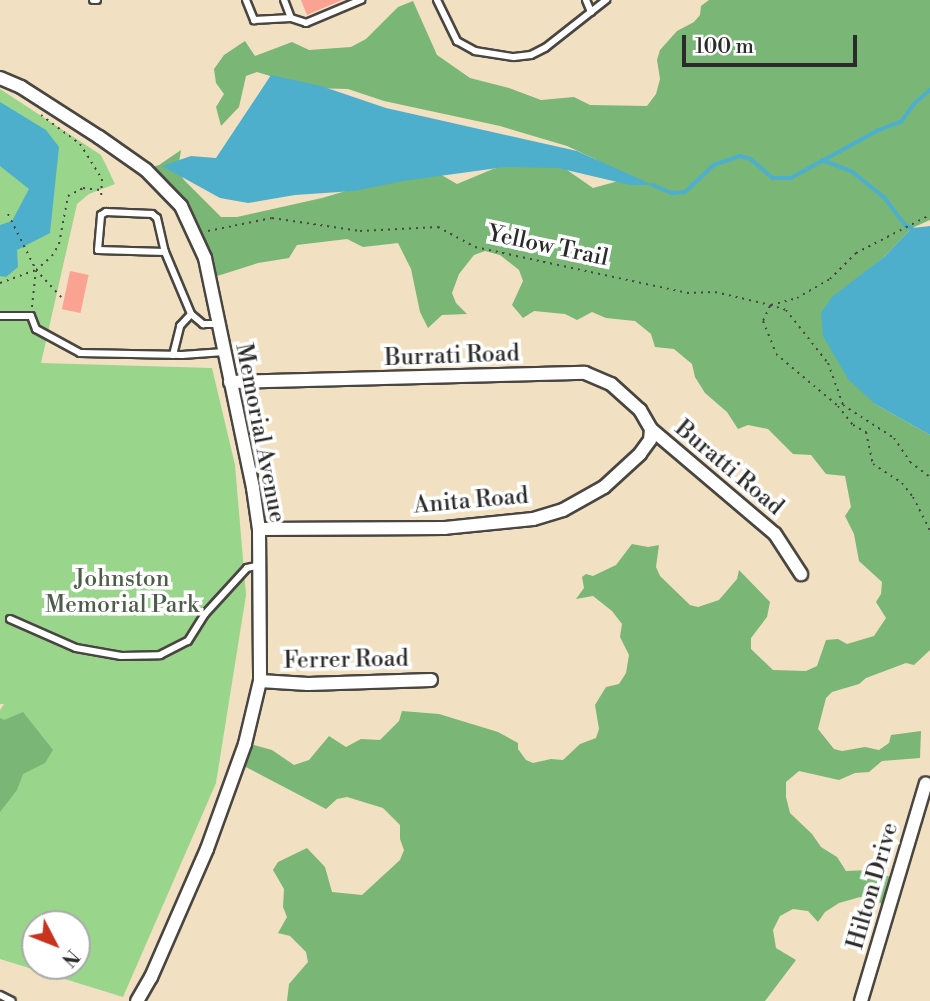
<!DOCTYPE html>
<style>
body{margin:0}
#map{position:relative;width:930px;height:1001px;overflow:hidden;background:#f1e0c1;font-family:"Libre Bodoni",serif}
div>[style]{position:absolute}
.green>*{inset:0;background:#99d58a}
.forest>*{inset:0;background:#7ab676}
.water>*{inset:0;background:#4dafcc}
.stream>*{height:3.5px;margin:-1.75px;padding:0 1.75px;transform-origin:1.75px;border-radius:1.75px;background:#4dafcc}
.building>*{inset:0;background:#fba393;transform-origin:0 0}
.path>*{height:2px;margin-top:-1px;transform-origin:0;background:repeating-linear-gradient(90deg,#494642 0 2px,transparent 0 7px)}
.roads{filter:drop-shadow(2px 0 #494642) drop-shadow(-2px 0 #494642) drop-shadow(0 2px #494642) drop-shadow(0 -2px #494642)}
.lane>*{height:6px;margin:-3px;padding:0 3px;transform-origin:3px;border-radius:3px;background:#fff}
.street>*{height:12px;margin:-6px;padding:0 6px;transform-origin:6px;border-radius:6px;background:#fff}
span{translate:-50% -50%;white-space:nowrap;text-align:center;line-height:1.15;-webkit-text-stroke:7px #fff;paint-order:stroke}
.street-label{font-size:23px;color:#2b2b2b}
.park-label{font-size:23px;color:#4c5e48}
.north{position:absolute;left:21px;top:910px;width:70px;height:70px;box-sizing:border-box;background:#fff;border:2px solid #aaa;border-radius:50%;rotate:132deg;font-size:19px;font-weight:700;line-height:28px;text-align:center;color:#2b2b2b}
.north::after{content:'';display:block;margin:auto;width:24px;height:32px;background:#c8321e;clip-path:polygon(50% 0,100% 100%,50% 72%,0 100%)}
.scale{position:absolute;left:682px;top:35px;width:175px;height:32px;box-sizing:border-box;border:4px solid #2b2b2b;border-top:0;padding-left:9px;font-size:21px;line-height:24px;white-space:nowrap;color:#2b2b2b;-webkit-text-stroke:5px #fff;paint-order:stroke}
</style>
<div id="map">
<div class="green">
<div style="clip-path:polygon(evenodd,0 89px,101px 155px,115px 184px,89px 194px,77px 204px,41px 363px,212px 368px,235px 465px,246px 595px,216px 783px,123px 997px,0 959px,0 710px,4px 704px,0 704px,0 89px,35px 924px,77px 924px,77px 966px,35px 966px,35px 924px)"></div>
</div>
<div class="forest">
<div style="clip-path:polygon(709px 0,930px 0,930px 220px,912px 228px,884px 257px,828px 303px,875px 404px,930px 435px,930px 650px,914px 665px,906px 663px,866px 678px,859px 684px,832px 692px,826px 698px,818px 729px,834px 749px,842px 751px,865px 747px,879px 750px,889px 743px,891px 735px,921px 731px,920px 758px,882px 761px,869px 772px,855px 773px,839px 780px,799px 771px,786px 782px,786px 797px,790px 813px,812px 834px,821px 847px,837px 857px,846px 871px,870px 870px,896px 879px,890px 906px,860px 897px,839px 903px,825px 912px,818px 922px,808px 911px,793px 909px,780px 916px,773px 930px,776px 948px,796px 960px,765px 1001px,287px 1001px,289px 984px,308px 962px,306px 952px,290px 936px,278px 933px,287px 917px,283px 907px,284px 889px,273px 870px,278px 862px,307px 848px,325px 867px,332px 892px,362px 895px,400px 860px,404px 850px,400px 839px,400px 825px,383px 808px,347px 797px,337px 799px,326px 809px,240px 764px,247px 743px,272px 750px,294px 765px,309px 760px,329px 736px,346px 747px,361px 739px,380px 740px,399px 721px,402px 711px,439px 714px,498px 732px,518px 743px,518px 749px,526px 760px,533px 763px,551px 759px,563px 760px,580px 744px,596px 738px,599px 729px,595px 705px,606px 687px,619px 684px,626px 673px,629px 655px,620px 637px,622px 624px,612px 611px,593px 596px,576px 599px,584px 588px,582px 577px,586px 574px,593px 576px,616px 565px,632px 544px,648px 547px,659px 545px,656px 567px,660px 576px,690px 605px,698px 607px,719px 600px,737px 579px,739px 570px,770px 602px,767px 617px,751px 638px,751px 649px,773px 670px,806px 671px,817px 666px,826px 640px,838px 639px,847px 644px,874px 636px,886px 618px,876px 602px,881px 594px,882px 582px,859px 561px,854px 534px,845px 516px,851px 507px,845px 476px,826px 474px,811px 455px,793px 454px,768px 429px,748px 425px,738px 429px,727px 412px,705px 393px,695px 377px,692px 364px,674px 349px,655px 347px,651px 334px,635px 321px,606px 318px,592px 312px,577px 320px,565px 314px,534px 311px,523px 318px,512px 305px,523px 281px,519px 270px,500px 255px,485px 251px,474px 255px,459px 274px,452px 293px,456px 303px,467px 314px,442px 315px,428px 328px,420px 312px,411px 269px,398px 243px,363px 247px,347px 239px,297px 245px,289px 258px,258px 263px,211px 278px,183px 211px,144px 170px,159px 165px,181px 150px,178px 170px,184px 180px,221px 217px,237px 217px,322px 198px,407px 173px,438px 173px,457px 184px,493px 169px,529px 160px,557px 163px,593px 188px,622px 180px,595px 159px,567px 146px,500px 126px,384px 101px,348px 89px,310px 88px,257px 72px,246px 76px,239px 107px,221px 126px,216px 107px,224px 94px,216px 83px,214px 69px,224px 55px,245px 41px,255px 56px,292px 42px,309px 50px,351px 47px,366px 39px,398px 7px,413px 1px,437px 55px,470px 78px,509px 88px,541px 100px,574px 97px,590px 105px,647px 106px,656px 94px,660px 79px,657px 60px,660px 50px,677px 31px,694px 22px,700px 15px,701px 6px)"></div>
<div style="clip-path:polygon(23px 712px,53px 750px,45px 763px,23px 774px,17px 790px,0 812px,0 718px,4px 720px)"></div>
</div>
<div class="water">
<div style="clip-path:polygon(271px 75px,321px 86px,386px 108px,577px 151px,653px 185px,630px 185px,558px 168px,505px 167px,403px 181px,354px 191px,295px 195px,248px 203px,220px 198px,162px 166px,191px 156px,216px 158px)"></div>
<div style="clip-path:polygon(0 102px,46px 130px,59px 147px,50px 233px,17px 250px,18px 267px,6px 277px,0 276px,0 225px,12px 221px,29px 189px,0 166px)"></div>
<div style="clip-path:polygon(930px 226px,930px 435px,875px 404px,848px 379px,823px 336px,821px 313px,832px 297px,884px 257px,912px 228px)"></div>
</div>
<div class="stream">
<div style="left:822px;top:160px;width:33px;rotate:21deg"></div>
<div style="left:853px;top:172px;width:41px;rotate:39.1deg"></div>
<div style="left:885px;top:198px;width:35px;rotate:53deg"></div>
<div style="left:906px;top:226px;width:6px;rotate:18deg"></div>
<div style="left:653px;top:185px;width:21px;rotate:23deg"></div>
<div style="left:672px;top:193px;width:13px;rotate:-4deg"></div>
<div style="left:685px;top:192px;width:40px;rotate:-43deg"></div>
<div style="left:714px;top:165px;width:28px;rotate:-19deg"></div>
<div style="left:740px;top:156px;width:11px;rotate:15deg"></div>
<div style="left:751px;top:159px;width:29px;rotate:41deg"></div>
<div style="left:773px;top:178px;width:18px"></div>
<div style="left:791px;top:178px;width:98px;rotate:-28.7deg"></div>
<div style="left:877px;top:131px;width:26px;rotate:-21deg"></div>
<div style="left:901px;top:122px;width:24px;rotate:-54deg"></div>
<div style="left:915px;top:103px;width:20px;rotate:-41deg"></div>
</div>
<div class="building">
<div style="clip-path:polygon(301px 0,342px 0,307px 15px)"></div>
<div style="left:70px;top:271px;width:19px;height:39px;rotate:12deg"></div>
</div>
<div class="path">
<div style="left:41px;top:115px;width:49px;rotate:36.6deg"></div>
<div style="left:80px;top:144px;width:41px;rotate:57.8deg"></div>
<div style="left:102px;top:179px;width:21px;rotate:93deg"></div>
<div style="left:8px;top:214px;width:63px;rotate:63.4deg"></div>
<div style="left:36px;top:270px;width:37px;rotate:47deg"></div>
<div style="left:208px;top:231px;width:65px;rotate:-11.5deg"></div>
<div style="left:272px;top:218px;width:89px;rotate:8.4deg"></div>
<div style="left:360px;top:231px;width:78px;rotate:-2.9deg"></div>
<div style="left:438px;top:227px;width:42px;rotate:28.4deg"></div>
<div style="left:475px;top:247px;width:217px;rotate:12.2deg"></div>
<div style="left:687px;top:293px;width:28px;rotate:-2deg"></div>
<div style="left:715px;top:292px;width:57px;rotate:13.3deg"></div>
<div style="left:770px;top:305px;width:17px;rotate:17deg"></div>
<div style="left:786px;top:310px;width:68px;rotate:51.6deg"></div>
<div style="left:828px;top:363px;width:45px;rotate:70.3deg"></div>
<div style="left:843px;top:405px;width:61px;rotate:32.9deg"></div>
<div style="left:894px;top:438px;width:29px;rotate:56deg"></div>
<div style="left:910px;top:462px;width:25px;rotate:37deg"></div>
<div style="left:0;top:283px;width:38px;rotate:-20deg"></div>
<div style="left:36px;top:270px;width:21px;rotate:-41deg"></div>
<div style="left:52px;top:256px;width:14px;rotate:-60deg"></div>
<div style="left:59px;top:244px;width:49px;rotate:-79.4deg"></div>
<div style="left:68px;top:196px;width:17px;rotate:-28deg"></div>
<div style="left:83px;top:188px;width:17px;rotate:7deg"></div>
<div style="left:771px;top:305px;width:27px;rotate:-15deg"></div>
<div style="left:797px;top:298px;width:38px;rotate:-30deg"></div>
<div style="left:830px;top:279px;width:37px;rotate:-45deg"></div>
<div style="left:856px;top:253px;width:83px;rotate:-27.2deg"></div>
<div style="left:770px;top:306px;width:17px;rotate:115deg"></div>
<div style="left:763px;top:321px;width:35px;rotate:68deg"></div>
<div style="left:776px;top:354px;width:81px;rotate:40deg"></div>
<div style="left:838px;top:406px;width:24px;rotate:52deg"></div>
<div style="left:853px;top:425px;width:15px;rotate:28deg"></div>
<div style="left:866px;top:432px;width:33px;rotate:78deg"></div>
<div style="left:873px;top:464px;width:35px;rotate:33deg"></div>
<div style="left:902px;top:483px;width:18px;rotate:52deg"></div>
<div style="left:913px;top:497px;width:38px;rotate:63deg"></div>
<div style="left:32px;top:307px;width:36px;rotate:-84deg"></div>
</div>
<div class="roads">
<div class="lane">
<div style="left:93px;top:0;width:4px"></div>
<div style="left:246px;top:0;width:22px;rotate:68deg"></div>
<div style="left:254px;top:20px;width:37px;rotate:-3deg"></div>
<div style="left:291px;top:18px;width:19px;rotate:-111deg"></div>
<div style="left:437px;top:0;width:46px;rotate:64deg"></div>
<div style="left:457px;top:41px;width:21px;rotate:29deg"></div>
<div style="left:475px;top:51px;width:39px;rotate:9deg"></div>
<div style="left:514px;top:57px;width:17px;rotate:-7deg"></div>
<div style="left:531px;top:55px;width:16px;rotate:-27deg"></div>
<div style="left:545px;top:48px;width:78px;rotate:-38.2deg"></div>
<div style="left:586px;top:0;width:13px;rotate:67deg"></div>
<div style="left:291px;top:18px;width:16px;rotate:18deg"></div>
<div style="left:306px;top:23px;width:60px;rotate:-22.7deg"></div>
<div style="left:165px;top:252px;width:67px;rotate:-178.3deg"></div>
<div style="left:98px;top:250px;width:35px;rotate:-85deg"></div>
<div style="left:101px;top:215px;width:6px;rotate:-31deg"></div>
<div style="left:106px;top:212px;width:46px;rotate:2.5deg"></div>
<div style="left:152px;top:214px;width:6px;rotate:39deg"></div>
<div style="left:157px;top:218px;width:35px;rotate:77deg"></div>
<div style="left:165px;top:252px;width:67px;rotate:67.2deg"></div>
<div style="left:191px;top:314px;width:16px;rotate:40deg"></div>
<div style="left:203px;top:324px;width:15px"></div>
<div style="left:0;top:316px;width:31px"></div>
<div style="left:31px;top:316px;width:14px;rotate:69deg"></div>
<div style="left:36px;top:329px;width:50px;rotate:28.6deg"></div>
<div style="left:80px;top:353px;width:102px;rotate:1.1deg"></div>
<div style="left:182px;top:355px;width:42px;rotate:-4.1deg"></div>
<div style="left:173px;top:355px;width:30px;rotate:-76deg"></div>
<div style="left:180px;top:326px;width:16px;rotate:-47deg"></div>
<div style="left:10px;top:619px;width:72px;rotate:23.7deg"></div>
<div style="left:76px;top:648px;width:46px;rotate:10.1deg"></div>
<div style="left:121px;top:656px;width:39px;rotate:-1deg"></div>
<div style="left:160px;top:655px;width:31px;rotate:-27deg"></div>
<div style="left:188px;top:641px;width:32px;rotate:-58deg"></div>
<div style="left:205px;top:614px;width:62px;rotate:-47.6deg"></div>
<div style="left:247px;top:568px;width:13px;rotate:-13deg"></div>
<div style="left:0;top:995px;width:13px;rotate:27deg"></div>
</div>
<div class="street">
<div style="left:0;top:78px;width:23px;rotate:23deg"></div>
<div style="left:21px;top:87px;width:93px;rotate:32.7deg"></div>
<div style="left:99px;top:137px;width:57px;rotate:35.1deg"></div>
<div style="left:146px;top:170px;width:50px;rotate:45.8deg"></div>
<div style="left:181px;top:206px;width:57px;rotate:65.2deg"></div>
<div style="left:205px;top:258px;width:235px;rotate:78.2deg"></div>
<div style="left:253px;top:488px;width:41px;rotate:81.7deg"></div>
<div style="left:259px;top:529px;width:152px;rotate:89.6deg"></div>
<div style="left:260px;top:681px;width:65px;rotate:103.4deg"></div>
<div style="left:245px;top:744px;width:112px;rotate:109.9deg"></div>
<div style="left:207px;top:849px;width:140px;rotate:113.6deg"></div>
<div style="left:151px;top:977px;width:28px;rotate:120deg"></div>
<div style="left:230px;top:382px;width:355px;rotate:-1.5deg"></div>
<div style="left:585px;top:373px;width:28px;rotate:23deg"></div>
<div style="left:611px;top:384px;width:39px;rotate:42deg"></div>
<div style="left:640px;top:410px;width:22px;rotate:60deg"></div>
<div style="left:651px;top:429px;width:11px;rotate:95deg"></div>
<div style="left:650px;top:440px;width:17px;rotate:126deg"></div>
<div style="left:640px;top:454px;width:49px;rotate:137.5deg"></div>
<div style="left:604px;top:487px;width:47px;rotate:150.7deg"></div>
<div style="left:563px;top:510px;width:31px;rotate:163deg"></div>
<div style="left:533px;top:519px;width:88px;rotate:174.2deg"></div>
<div style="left:445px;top:528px;width:186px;rotate:179.7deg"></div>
<div style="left:651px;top:429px;width:162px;rotate:40.3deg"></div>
<div style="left:775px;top:534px;width:48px;rotate:57deg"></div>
<div style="left:260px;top:681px;width:48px;rotate:3.6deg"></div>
<div style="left:308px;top:684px;width:123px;rotate:-1.9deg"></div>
<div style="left:861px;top:1001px;width:227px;rotate:-73.4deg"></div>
</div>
</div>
<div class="street-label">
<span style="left:548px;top:246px;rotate:12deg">Yellow Trail</span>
<span style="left:452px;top:356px;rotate:-2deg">Burrati Road</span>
<span style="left:260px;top:433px;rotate:79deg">Memorial Avenue</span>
<span style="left:729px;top:468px;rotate:40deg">Buratti Road</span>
<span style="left:471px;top:501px;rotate:-5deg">Anita Road</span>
<span style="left:346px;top:660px;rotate:-1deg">Ferrer Road</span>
<span style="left:873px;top:886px;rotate:-74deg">Hilton Drive</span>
</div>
<div class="park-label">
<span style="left:122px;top:592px">Johnston<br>Memorial Park</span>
</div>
<div class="north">N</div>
<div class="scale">100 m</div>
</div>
